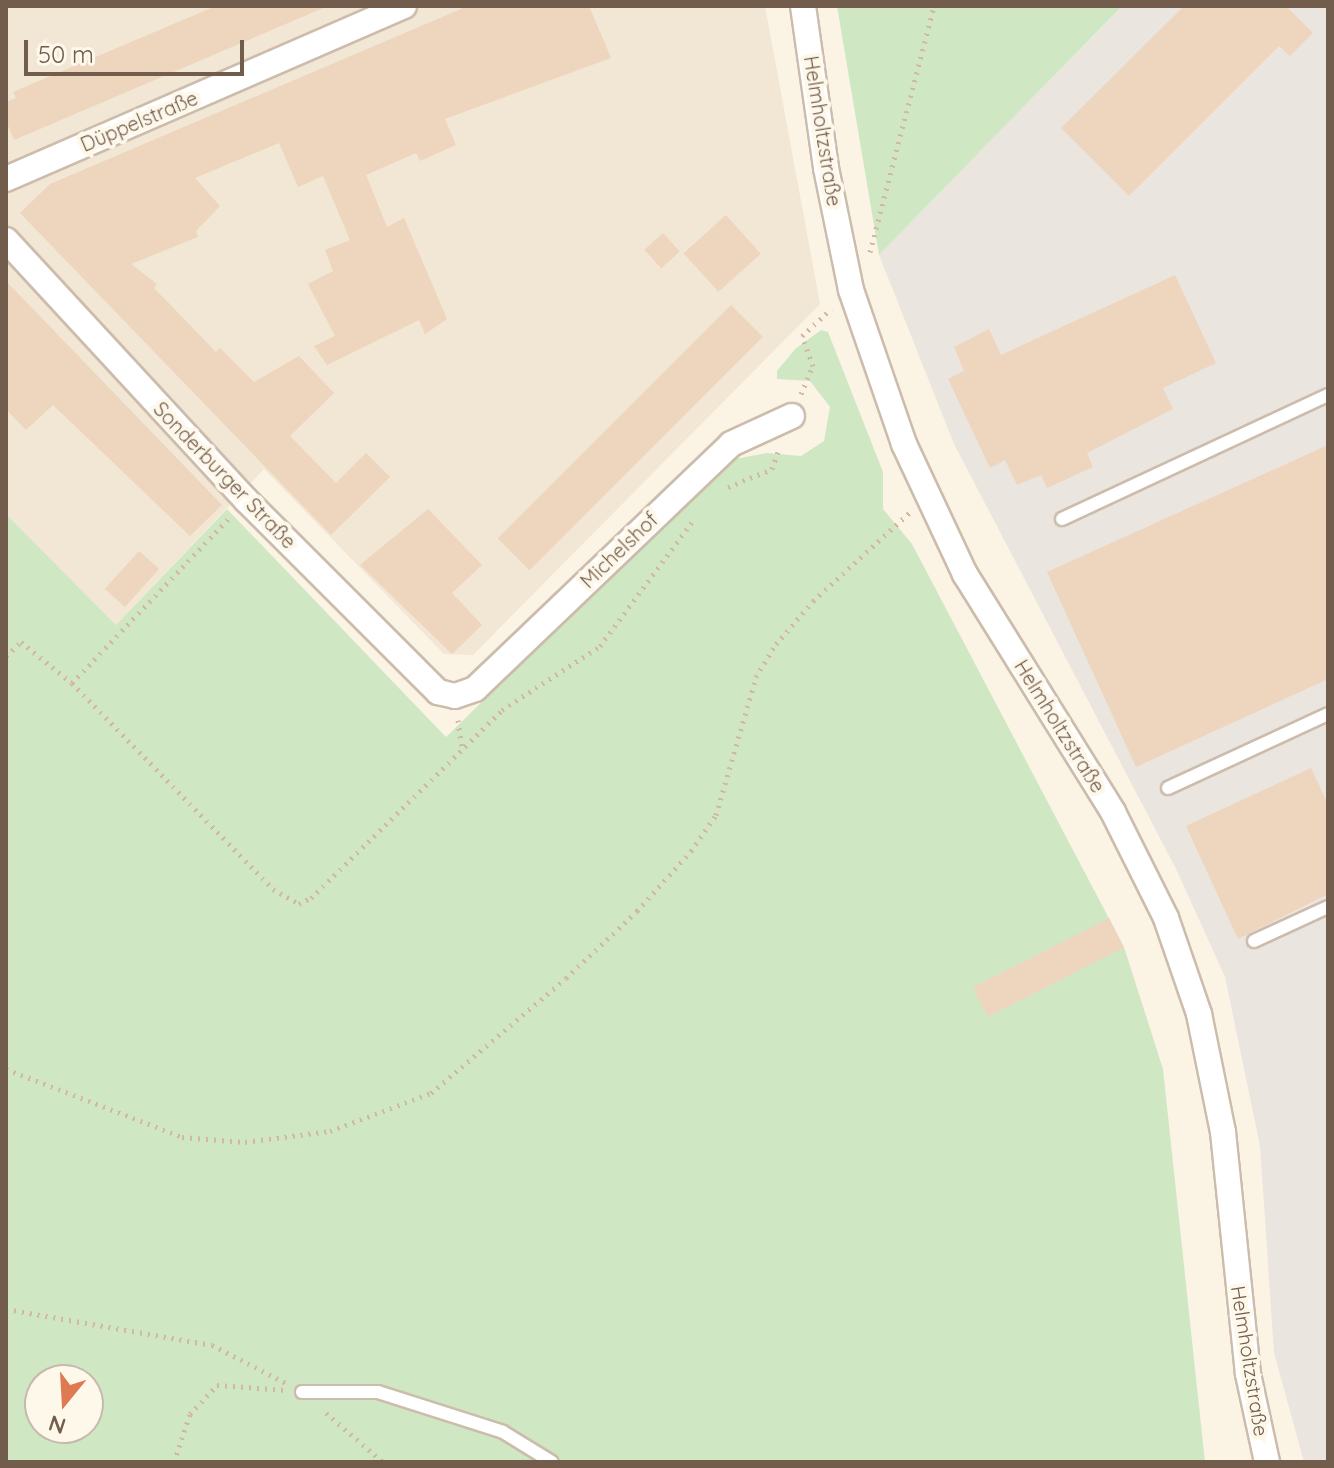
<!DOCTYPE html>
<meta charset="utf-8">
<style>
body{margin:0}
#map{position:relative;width:1334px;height:1468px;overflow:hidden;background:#fbf4e5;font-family:Quicksand,sans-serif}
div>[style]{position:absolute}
.residential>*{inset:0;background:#f2e6d4}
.industrial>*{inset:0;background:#ebe5df}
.green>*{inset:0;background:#d0e7c4}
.building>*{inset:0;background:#eed5be;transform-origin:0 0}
.path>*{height:5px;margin-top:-2.5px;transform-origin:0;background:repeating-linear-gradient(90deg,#d3b8a1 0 2px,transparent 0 8px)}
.roads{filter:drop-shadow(2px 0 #ccbcac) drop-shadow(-2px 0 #ccbcac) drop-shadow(0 2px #ccbcac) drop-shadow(0 -2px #ccbcac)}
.lane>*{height:12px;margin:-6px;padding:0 6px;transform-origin:6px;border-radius:6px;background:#fff}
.street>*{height:24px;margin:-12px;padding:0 12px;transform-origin:12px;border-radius:12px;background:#fff}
span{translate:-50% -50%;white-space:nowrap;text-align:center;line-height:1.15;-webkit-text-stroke:8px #fef8eb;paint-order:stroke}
.street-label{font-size:20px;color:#725c4c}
.frame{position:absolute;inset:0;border:8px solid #725c4c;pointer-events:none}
.north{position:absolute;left:24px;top:1364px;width:80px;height:80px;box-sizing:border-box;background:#fef8eb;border:2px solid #c6baab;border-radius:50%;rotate:198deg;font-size:22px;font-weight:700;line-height:32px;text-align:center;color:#725c4c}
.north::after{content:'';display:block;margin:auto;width:28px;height:36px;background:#dd7a51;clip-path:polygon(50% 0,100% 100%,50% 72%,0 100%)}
.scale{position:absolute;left:24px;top:40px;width:220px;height:36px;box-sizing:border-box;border:4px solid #725c4c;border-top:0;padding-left:10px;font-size:24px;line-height:28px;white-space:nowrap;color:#725c4c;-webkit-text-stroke:6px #fef8eb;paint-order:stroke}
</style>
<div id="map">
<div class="residential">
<div style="clip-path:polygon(6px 6px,765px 6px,820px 304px,473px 655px,444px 654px,264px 469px,116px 625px,6px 514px)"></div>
</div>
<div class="industrial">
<div style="clip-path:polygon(1122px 6px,1328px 6px,1328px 1462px,1304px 1462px,1274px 1353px,1260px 1146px,1225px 977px,1176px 869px,954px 444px,879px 255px)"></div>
</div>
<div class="green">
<div style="clip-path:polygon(837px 6px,1122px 6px,879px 255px)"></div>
<div style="clip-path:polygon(evenodd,821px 330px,828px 332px,883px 472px,883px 509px,912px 544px,1124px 947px,1163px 1069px,1205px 1462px,6px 1460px,6px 514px,116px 625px,227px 509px,446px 737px,730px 460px,767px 453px,801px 456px,824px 441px,830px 407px,810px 381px,777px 379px,777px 371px,795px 349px,821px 330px,40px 1380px,88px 1380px,88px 1428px,40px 1428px,40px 1380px)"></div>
</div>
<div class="building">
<div style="clip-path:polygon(216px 6px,328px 6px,14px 140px,6px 121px,6px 102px,16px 98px,13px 92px)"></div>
<div style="clip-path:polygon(468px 6px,589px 6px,611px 58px,445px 119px,456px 145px,420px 161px,416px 153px,366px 175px,387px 227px,404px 218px,447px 319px,425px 334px,419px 320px,327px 365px,314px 346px,335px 336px,308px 284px,333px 271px,325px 250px,350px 240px,323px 176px,298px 187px,279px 143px,195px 178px,220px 206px,196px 231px,198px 237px,131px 264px,157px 284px,154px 288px,216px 352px,220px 348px,254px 382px,299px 356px,334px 393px,290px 436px,336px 483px,366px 453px,390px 477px,331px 535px,20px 213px,50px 184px)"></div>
<div style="clip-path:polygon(1184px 6px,1286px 6px,1313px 33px,1290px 56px,1279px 46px,1129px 196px,1061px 128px)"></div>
<div style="left:726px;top:215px;width:52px;height:57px;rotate:48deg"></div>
<div style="left:663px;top:233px;width:25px;height:25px;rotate:48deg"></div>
<div style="clip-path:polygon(1175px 275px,1216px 363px,1163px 388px,1173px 409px,1087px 453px,1093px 467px,1047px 488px,1041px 475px,1017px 485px,1005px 460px,990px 468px,948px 379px,964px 371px,954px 347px,989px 329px,1001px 355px)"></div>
<div style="clip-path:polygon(6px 281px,222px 505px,190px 536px,53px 405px,26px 430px,6px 409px)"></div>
<div style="left:731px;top:305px;width:45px;height:330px;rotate:45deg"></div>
<div style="clip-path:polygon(1328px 445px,1328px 679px,1136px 767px,1047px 572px)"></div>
<div style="clip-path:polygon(428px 509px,482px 565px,452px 593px,482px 625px,452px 654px,360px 565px)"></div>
<div style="left:139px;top:551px;width:27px;height:51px;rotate:42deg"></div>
<div style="clip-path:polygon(1311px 768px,1328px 804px,1328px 894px,1238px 939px,1186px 826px)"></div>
<div style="left:1109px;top:918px;width:33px;height:153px;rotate:63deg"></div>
</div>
<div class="path">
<div style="left:870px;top:252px;width:254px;rotate:-75.4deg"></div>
<div style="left:801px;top:394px;width:30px;rotate:-67deg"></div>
<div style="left:813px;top:366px;width:32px;rotate:-110deg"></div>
<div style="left:802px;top:336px;width:40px;rotate:-43deg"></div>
<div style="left:728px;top:487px;width:48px;rotate:-22.2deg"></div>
<div style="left:772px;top:469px;width:18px;rotate:-71deg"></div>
<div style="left:6px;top:656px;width:21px;rotate:-43deg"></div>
<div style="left:21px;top:642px;width:65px;rotate:38.8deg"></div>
<div style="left:72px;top:683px;width:288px;rotate:45.7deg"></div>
<div style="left:273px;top:889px;width:30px;rotate:30deg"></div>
<div style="left:299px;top:904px;width:13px;rotate:-27deg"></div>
<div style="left:311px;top:898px;width:268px;rotate:-44.5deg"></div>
<div style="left:502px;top:710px;width:117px;rotate:-33.1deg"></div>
<div style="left:600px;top:646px;width:154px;rotate:-53.4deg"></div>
<div style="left:72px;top:683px;width:228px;rotate:-46.4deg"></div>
<div style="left:458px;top:720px;width:28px;rotate:82deg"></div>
<div style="left:6px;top:1069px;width:189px;rotate:21.1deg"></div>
<div style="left:182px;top:1137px;width:63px;rotate:4.5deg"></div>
<div style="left:245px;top:1142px;width:86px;rotate:-7.4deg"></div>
<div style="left:330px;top:1131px;width:108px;rotate:-20.6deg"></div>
<div style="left:431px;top:1093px;width:177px;rotate:-40.4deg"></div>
<div style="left:566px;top:978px;width:98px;rotate:-43.3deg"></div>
<div style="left:637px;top:911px;width:81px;rotate:-48deg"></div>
<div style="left:691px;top:851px;width:44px;rotate:-55.2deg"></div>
<div style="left:716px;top:815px;width:144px;rotate:-73.8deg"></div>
<div style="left:756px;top:677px;width:39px;rotate:-59deg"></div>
<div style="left:776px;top:644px;width:57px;rotate:-49.3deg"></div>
<div style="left:813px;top:601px;width:132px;rotate:-42.5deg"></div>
<div style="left:6px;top:1309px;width:209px;rotate:9.9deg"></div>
<div style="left:212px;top:1345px;width:83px;rotate:27.2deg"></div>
<div style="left:326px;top:1413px;width:75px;rotate:40.7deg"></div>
<div style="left:174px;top:1462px;width:51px;rotate:-71.6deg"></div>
<div style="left:190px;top:1414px;width:40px;rotate:-47deg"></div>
<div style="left:217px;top:1385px;width:69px;rotate:4.1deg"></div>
</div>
<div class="roads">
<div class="lane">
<div style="left:1062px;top:519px;width:293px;rotate:-25deg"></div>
<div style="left:1168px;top:788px;width:176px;rotate:-24.8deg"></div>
<div style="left:1254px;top:941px;width:81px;rotate:-24.7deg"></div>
<div style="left:302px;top:1392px;width:76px"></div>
<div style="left:378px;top:1392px;width:131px;rotate:17.7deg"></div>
<div style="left:503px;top:1432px;width:57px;rotate:31.5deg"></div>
</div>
<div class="street">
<div style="left:803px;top:6px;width:164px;rotate:81.9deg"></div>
<div style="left:826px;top:168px;width:125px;rotate:78.4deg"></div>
<div style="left:851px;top:290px;width:163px;rotate:71deg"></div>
<div style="left:904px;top:444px;width:144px;rotate:64.9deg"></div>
<div style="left:965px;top:574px;width:280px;rotate:58.1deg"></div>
<div style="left:1113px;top:812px;width:119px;rotate:63.4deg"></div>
<div style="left:1166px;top:918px;width:102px;rotate:71deg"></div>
<div style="left:1199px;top:1014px;width:120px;rotate:78.5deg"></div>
<div style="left:1223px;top:1132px;width:243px;rotate:84.1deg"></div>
<div style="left:1248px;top:1374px;width:90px;rotate:77.8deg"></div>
<div style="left:6px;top:179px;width:434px;rotate:-23.5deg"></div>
<div style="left:6px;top:240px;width:354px;rotate:47.3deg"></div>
<div style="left:246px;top:500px;width:272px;rotate:45deg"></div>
<div style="left:438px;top:692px;width:17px;rotate:13deg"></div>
<div style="left:455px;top:696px;width:21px;rotate:-19deg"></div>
<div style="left:475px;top:689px;width:354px;rotate:-43.7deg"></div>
<div style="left:731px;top:444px;width:67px;rotate:-24.7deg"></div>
</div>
</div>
<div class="street-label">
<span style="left:139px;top:121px;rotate:-23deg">Düppelstraße</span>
<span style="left:823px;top:131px;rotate:81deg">Helmholtzstraße</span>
<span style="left:225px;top:475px;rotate:46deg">Sonderburger Straße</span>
<span style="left:619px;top:550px;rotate:-44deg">Michelshof</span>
<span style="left:1060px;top:726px;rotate:58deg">Helmholtzstraße</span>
<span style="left:1250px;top:1361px;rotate:81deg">Helmholtzstraße</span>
</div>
<div class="frame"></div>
<div class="north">N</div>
<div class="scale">50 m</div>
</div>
